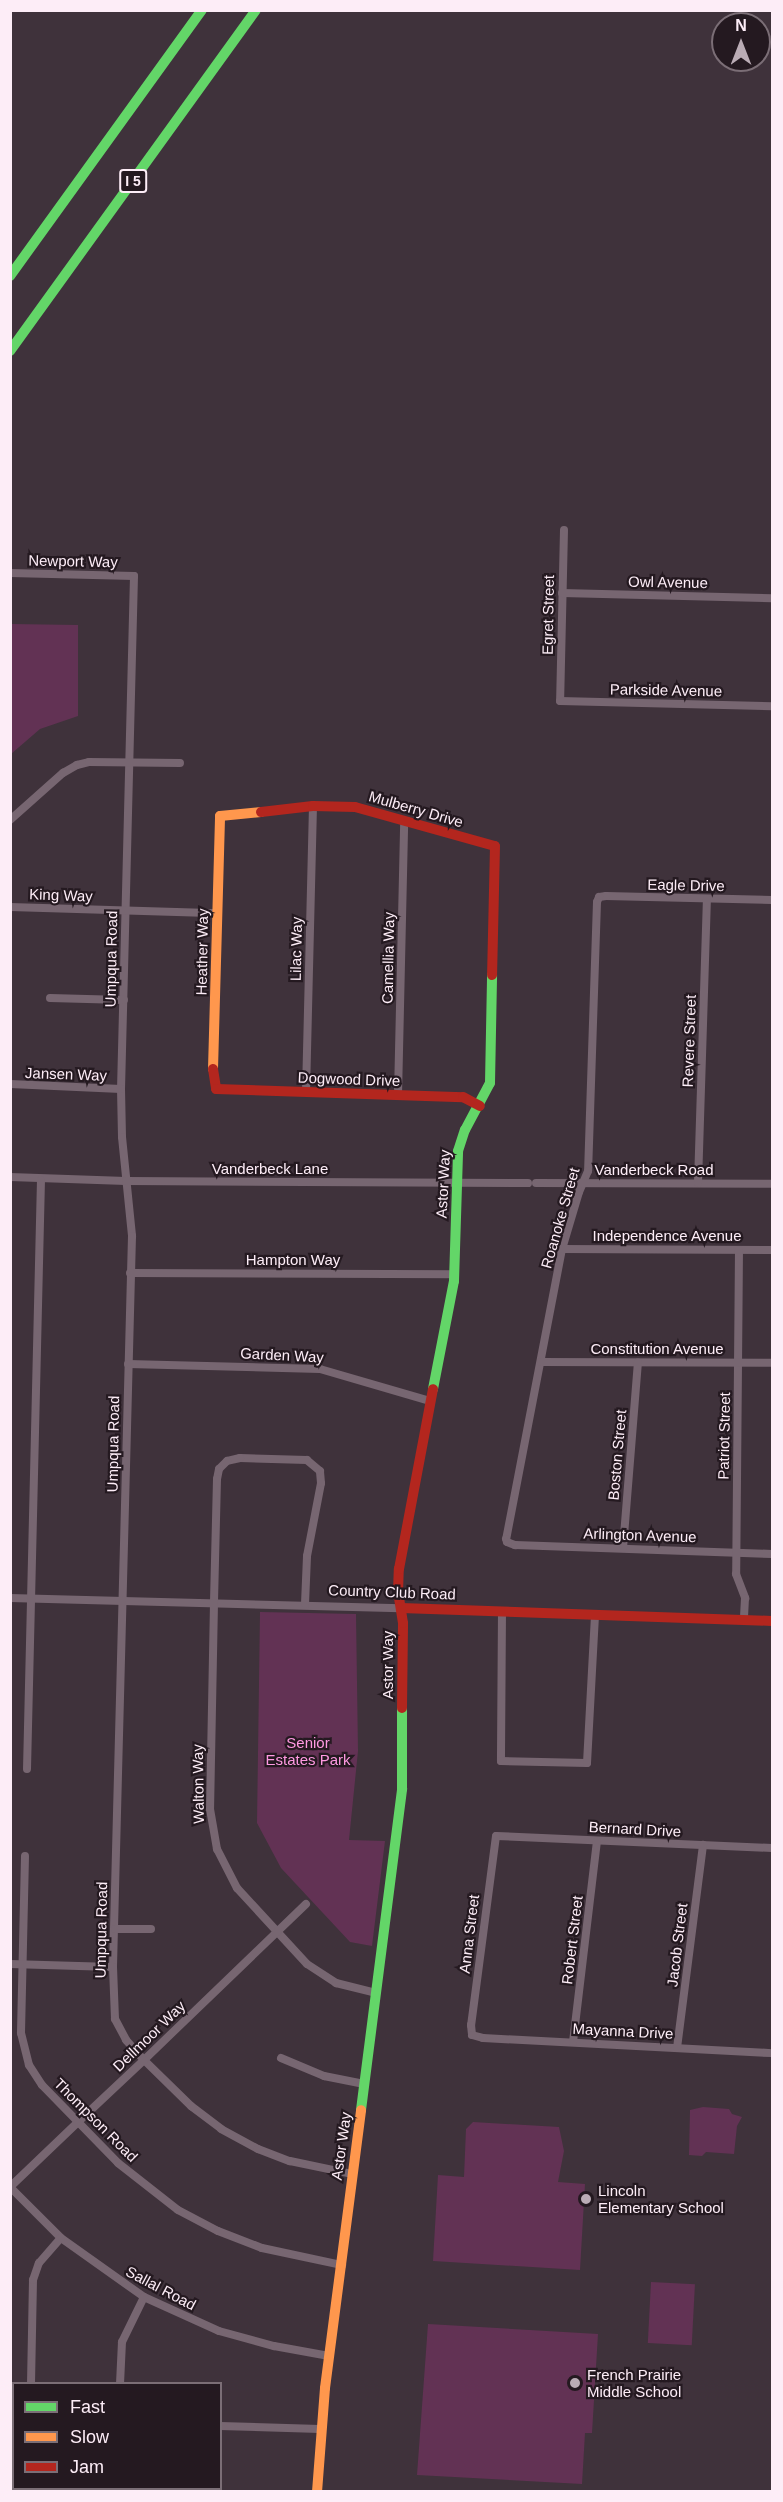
<!DOCTYPE html>
<style>
body{margin:0}
#map{position:relative;width:783px;height:2502px;overflow:hidden;background:#3f323b;font-family:Arial,sans-serif}
div>[style]{position:absolute}
.green>*{inset:0;background:#623254;transform-origin:0 0}
.street>*{height:8px;margin:-4px;padding:0 4px;transform-origin:4px;border-radius:4px;background:#776671}
.fast>*{height:10px;margin:-5px;padding:0 5px;transform-origin:5px;border-radius:5px;background:#63d668}
.slow>*{height:10px;margin:-5px;padding:0 5px;transform-origin:5px;border-radius:5px;background:#ff974d}
.jam>*{height:10px;margin:-5px;padding:0 5px;transform-origin:5px;border-radius:5px;background:#b3261e}
.dots>*{width:16px;height:16px;translate:-50% -50%;box-sizing:border-box;border:3px solid #241920;border-radius:50%}
span{translate:-50% -50%;white-space:nowrap;text-align:center;line-height:1.15;-webkit-text-stroke:4.5px #241920;paint-order:stroke}
.shield-label span{padding:2px 4px;background:#241920;border:2px solid;border-radius:4px;-webkit-text-stroke-width:0}
.shield-label{font-size:14px;color:#fdedf7;font-weight:700}
.street-label{font-size:15px;color:#fdedf7}
.park-label{font-size:15px;color:#ff99e2}
.poi-label{font-size:15px;color:#fdedf7}
.left{translate:0 -50%;text-align:left}
.frame{position:absolute;inset:0;border:12px solid #fdedf7;pointer-events:none}
.legend{position:absolute;left:12px;top:2382px;width:210px;height:108px;box-sizing:border-box;background:#241920;border:2px solid #7b6e76;margin:0;padding:8px 10px;list-style:none;font-size:18px;color:#fdedf7}
.legend li{display:flex;align-items:center;gap:12px;height:30px}
.legend b{width:30px;border:2px solid #7b6e76}
.north{position:absolute;left:711px;top:12px;width:60px;height:60px;box-sizing:border-box;background:#241920;border:2px solid #7b6e76;border-radius:50%;rotate:0deg;font-size:16px;font-weight:700;line-height:24px;text-align:center;color:#fdedf7}
.north::after{content:'';display:block;margin:auto;width:21px;height:27px;background:#baacb5;clip-path:polygon(50% 0,100% 100%,50% 72%,0 100%)}
</style>
<div id="map">
<div class="green">
<div style="clip-path:polygon(11px 624px,78px 625px,78px 716px,40px 729px,11px 754px)"></div>
<div style="clip-path:polygon(260px 1612px,356px 1614px,358px 1751px,349px 1840px,385px 1841px,372px 1946px,350px 1942px,281px 1868px,257px 1823px)"></div>
<div style="clip-path:polygon(703px 2107px,729px 2109px,732px 2114px,742px 2117px,737px 2126px,734px 2154px,706px 2152px,702px 2156px,689px 2155px,690px 2110px)"></div>
<div style="clip-path:polygon(473px 2122px,559px 2127px,564px 2151px,558px 2182px,585px 2184px,580px 2270px,433px 2261px,438px 2175px,464px 2177px,466px 2129px)"></div>
<div style="left:651px;top:2282px;width:44px;height:61px;rotate:3deg"></div>
<div style="clip-path:polygon(428px 2324px,598px 2334px,592px 2433px,585px 2433px,582px 2484px,417px 2475px)"></div>
</div>
<div class="street">
<div style="left:564px;top:530px;width:171px;rotate:91.3deg"></div>
<div style="left:560px;top:701px;width:212px;rotate:1.4deg"></div>
<div style="left:10px;top:573px;width:124px;rotate:1.4deg"></div>
<div style="left:134px;top:576px;width:513px;rotate:91.45deg"></div>
<div style="left:121px;top:1089px;width:48px;rotate:88.8deg"></div>
<div style="left:122px;top:1137px;width:100px;rotate:84.2deg"></div>
<div style="left:132px;top:1236px;width:731px;rotate:91.49deg"></div>
<div style="left:113px;top:1967px;width:52px;rotate:87.8deg"></div>
<div style="left:115px;top:2019px;width:24px;rotate:62deg"></div>
<div style="left:126px;top:2040px;width:27px;rotate:48deg"></div>
<div style="left:144px;top:2060px;width:66px;rotate:44.4deg"></div>
<div style="left:191px;top:2106px;width:38px;rotate:37deg"></div>
<div style="left:221px;top:2129px;width:42px;rotate:28.4deg"></div>
<div style="left:258px;top:2149px;width:34px;rotate:21deg"></div>
<div style="left:290px;top:2161px;width:63px;rotate:11.8deg"></div>
<div style="left:562px;top:593px;width:210px;rotate:1.4deg"></div>
<div style="left:10px;top:820px;width:71px;rotate:-41.6deg"></div>
<div style="left:63px;top:773px;width:16px;rotate:-30deg"></div>
<div style="left:77px;top:765px;width:12px;rotate:-14deg"></div>
<div style="left:89px;top:762px;width:91px;rotate:0.6deg"></div>
<div style="left:772px;top:900px;width:166px;rotate:-178.6deg"></div>
<div style="left:606px;top:896px;width:7px;rotate:172deg"></div>
<div style="left:599px;top:897px;width:5px;rotate:112deg"></div>
<div style="left:597px;top:902px;width:269px;rotate:91.9deg"></div>
<div style="left:588px;top:1171px;width:23px;rotate:113deg"></div>
<div style="left:579px;top:1192px;width:59px;rotate:106.6deg"></div>
<div style="left:562px;top:1249px;width:295px;rotate:100.9deg"></div>
<div style="left:506px;top:1539px;width:3px;rotate:72deg"></div>
<div style="left:507px;top:1542px;width:9px;rotate:21deg"></div>
<div style="left:515px;top:1545px;width:257px;rotate:2deg"></div>
<div style="left:10px;top:907px;width:208px;rotate:1.7deg"></div>
<div style="left:50px;top:998px;width:74px;rotate:1.5deg"></div>
<div style="left:10px;top:1084px;width:111px;rotate:2.6deg"></div>
<div style="left:306px;top:1092px;width:286px;rotate:-88.6deg"></div>
<div style="left:398px;top:1095px;width:273px;rotate:-88.7deg"></div>
<div style="left:10px;top:1177px;width:116px;rotate:2deg"></div>
<div style="left:126px;top:1181px;width:402px;rotate:0.3deg"></div>
<div style="left:536px;top:1183px;width:236px;rotate:0.2deg"></div>
<div style="left:698px;top:1183px;width:284px;rotate:-88.2deg"></div>
<div style="left:562px;top:1249px;width:210px;rotate:0.3deg"></div>
<div style="left:739px;top:1250px;width:324px;rotate:90.5deg"></div>
<div style="left:736px;top:1574px;width:26px;rotate:69deg"></div>
<div style="left:745px;top:1598px;width:22px;rotate:93deg"></div>
<div style="left:130px;top:1273px;width:325px;rotate:0.2deg"></div>
<div style="left:541px;top:1362px;width:231px;rotate:0.2deg"></div>
<div style="left:128px;top:1364px;width:192px;rotate:1.5deg"></div>
<div style="left:320px;top:1369px;width:115px;rotate:16.2deg"></div>
<div style="left:623px;top:1548px;width:186px;rotate:-85.4deg"></div>
<div style="left:10px;top:1598px;width:391px;rotate:1.5deg"></div>
<div style="left:305px;top:1604px;width:48px;rotate:-87.6deg"></div>
<div style="left:307px;top:1556px;width:74px;rotate:-79.1deg"></div>
<div style="left:321px;top:1483px;width:12px;rotate:-95deg"></div>
<div style="left:320px;top:1471px;width:17px;rotate:-140deg"></div>
<div style="left:307px;top:1460px;width:67px;rotate:-178.3deg"></div>
<div style="left:240px;top:1458px;width:13px;rotate:167deg"></div>
<div style="left:227px;top:1461px;width:11px;rotate:135deg"></div>
<div style="left:219px;top:1469px;width:10px;rotate:101deg"></div>
<div style="left:217px;top:1479px;width:124px;rotate:91.4deg"></div>
<div style="left:214px;top:1603px;width:206px;rotate:91.1deg"></div>
<div style="left:210px;top:1809px;width:41px;rotate:80.1deg"></div>
<div style="left:217px;top:1849px;width:44px;rotate:62.9deg"></div>
<div style="left:237px;top:1888px;width:103px;rotate:47.4deg"></div>
<div style="left:307px;top:1964px;width:35px;rotate:33deg"></div>
<div style="left:336px;top:1983px;width:41px;rotate:14deg"></div>
<div style="left:502px;top:1611px;width:150px;rotate:90.4deg"></div>
<div style="left:501px;top:1761px;width:86px;rotate:1.3deg"></div>
<div style="left:587px;top:1763px;width:149px;rotate:-86.9deg"></div>
<div style="left:27px;top:1769px;width:589px;rotate:-88.64deg"></div>
<div style="left:772px;top:1848px;width:276px;rotate:-177.5deg"></div>
<div style="left:496px;top:1836px;width:191px;rotate:97.5deg"></div>
<div style="left:471px;top:2025px;width:10px;rotate:84deg"></div>
<div style="left:472px;top:2035px;width:11px;rotate:15deg"></div>
<div style="left:483px;top:2038px;width:289px;rotate:3deg"></div>
<div style="left:25px;top:1856px;width:177px;rotate:91.3deg"></div>
<div style="left:21px;top:2033px;width:33px;rotate:76deg"></div>
<div style="left:29px;top:2065px;width:24px;rotate:57deg"></div>
<div style="left:42px;top:2085px;width:109px;rotate:45.7deg"></div>
<div style="left:118px;top:2163px;width:76px;rotate:38.1deg"></div>
<div style="left:178px;top:2210px;width:45px;rotate:27.7deg"></div>
<div style="left:218px;top:2231px;width:47px;rotate:21.1deg"></div>
<div style="left:262px;top:2248px;width:82px;rotate:12deg"></div>
<div style="left:306px;top:1904px;width:225px;rotate:136.1deg"></div>
<div style="left:144px;top:2060px;width:92px;rotate:136.8deg"></div>
<div style="left:77px;top:2123px;width:93px;rotate:136.3deg"></div>
<div style="left:10px;top:2187px;width:72px;rotate:45deg"></div>
<div style="left:61px;top:2238px;width:102px;rotate:35.4deg"></div>
<div style="left:144px;top:2297px;width:82px;rotate:24.4deg"></div>
<div style="left:219px;top:2331px;width:57px;rotate:15.3deg"></div>
<div style="left:274px;top:2346px;width:56px;rotate:10.3deg"></div>
<div style="left:115px;top:1929px;width:36px"></div>
<div style="left:10px;top:1964px;width:103px;rotate:1.7deg"></div>
<div style="left:573px;top:2042px;width:202px;rotate:-83.2deg"></div>
<div style="left:677px;top:2048px;width:205px;rotate:-82.7deg"></div>
<div style="left:281px;top:2058px;width:47px;rotate:22.7deg"></div>
<div style="left:324px;top:2076px;width:41px;rotate:11.3deg"></div>
<div style="left:31px;top:2384px;width:104px;rotate:-88.9deg"></div>
<div style="left:33px;top:2280px;width:18px;rotate:-71deg"></div>
<div style="left:39px;top:2263px;width:33px;rotate:-49deg"></div>
<div style="left:120px;top:2384px;width:42px;rotate:-87.3deg"></div>
<div style="left:122px;top:2342px;width:50px;rotate:-63.9deg"></div>
<div style="left:10px;top:2421px;width:4px"></div>
<div style="left:220px;top:2426px;width:100px;rotate:1.7deg"></div>
<div style="left:118px;top:2492px;width:4px;rotate:-90deg"></div>
</div>
<div class="fast">
<div style="left:10px;top:276px;width:328px;rotate:-54.2deg"></div>
<div style="left:10px;top:351px;width:420px;rotate:-54.2deg"></div>
<div style="left:433px;top:1389px;width:110px;rotate:-79deg"></div>
<div style="left:454px;top:1281px;width:130px;rotate:-88.2deg"></div>
<div style="left:458px;top:1151px;width:22px;rotate:-72deg"></div>
<div style="left:465px;top:1130px;width:53px;rotate:-62deg"></div>
<div style="left:490px;top:1083px;width:108px;rotate:-88.9deg"></div>
<div style="left:361px;top:2110px;width:324px;rotate:-82.7deg"></div>
<div style="left:402px;top:1789px;width:81px;rotate:-90deg"></div>
</div>
<div class="slow">
<div style="left:213px;top:1069px;width:253px;rotate:-88.4deg"></div>
<div style="left:220px;top:816px;width:41px;rotate:-5.6deg"></div>
<div style="left:317px;top:2492px;width:104px;rotate:-85.6deg"></div>
<div style="left:325px;top:2388px;width:280px;rotate:-82.6deg"></div>
</div>
<div class="jam">
<div style="left:261px;top:812px;width:52px;rotate:-6.6deg"></div>
<div style="left:313px;top:806px;width:42px;rotate:1.4deg"></div>
<div style="left:355px;top:807px;width:145px;rotate:15.6deg"></div>
<div style="left:495px;top:846px;width:129px;rotate:91.3deg"></div>
<div style="left:213px;top:1069px;width:20px;rotate:81deg"></div>
<div style="left:216px;top:1089px;width:247px;rotate:1.9deg"></div>
<div style="left:463px;top:1097px;width:19px;rotate:28deg"></div>
<div style="left:401px;top:1608px;width:371px;rotate:2deg"></div>
<div style="left:402px;top:1708px;width:85px;rotate:-89.3deg"></div>
<div style="left:403px;top:1623px;width:31px;rotate:-99deg"></div>
<div style="left:398px;top:1592px;width:23px;rotate:-88deg"></div>
<div style="left:399px;top:1569px;width:183px;rotate:-79.3deg"></div>
</div>
<div class="dots">
<div style="left:586px;top:2199px;background:#baacb5"></div>
<div style="left:575px;top:2383px;background:#baacb5"></div>
</div>
<div class="shield-label">
<span style="left:133px;top:181px">I 5</span>
</div>
<div class="street-label">
<span style="left:73px;top:561px;rotate:1deg">Newport Way</span>
<span style="left:668px;top:582px;rotate:1deg">Owl Avenue</span>
<span style="left:548px;top:615px;rotate:-89deg">Egret Street</span>
<span style="left:666px;top:690px;rotate:1deg">Parkside Avenue</span>
<span style="left:416px;top:809px;rotate:16deg">Mulberry Drive</span>
<span style="left:686px;top:885px;rotate:1deg">Eagle Drive</span>
<span style="left:61px;top:895px;rotate:2deg">King Way</span>
<span style="left:296px;top:949px;rotate:-89deg">Lilac Way</span>
<span style="left:202px;top:952px;rotate:-89deg">Heather Way</span>
<span style="left:388px;top:958px;rotate:-89deg">Camellia Way</span>
<span style="left:111px;top:959px;rotate:-89deg">Umpqua Road</span>
<span style="left:689px;top:1041px;rotate:-88deg">Revere Street</span>
<span style="left:66px;top:1074px;rotate:2deg">Jansen Way</span>
<span style="left:349px;top:1079px;rotate:2deg">Dogwood Drive</span>
<span style="left:270px;top:1169px">Vanderbeck Lane</span>
<span style="left:654px;top:1170px">Vanderbeck Road</span>
<span style="left:443px;top:1184px;rotate:-87deg">Astor Way</span>
<span style="left:560px;top:1218px;rotate:-74deg">Roanoke Street</span>
<span style="left:667px;top:1236px">Independence Avenue</span>
<span style="left:293px;top:1260px">Hampton Way</span>
<span style="left:657px;top:1349px">Constitution Avenue</span>
<span style="left:282px;top:1355px;rotate:3deg">Garden Way</span>
<span style="left:724px;top:1436px;rotate:-89deg">Patriot Street</span>
<span style="left:113px;top:1444px;rotate:-89deg">Umpqua Road</span>
<span style="left:617px;top:1455px;rotate:-85deg">Boston Street</span>
<span style="left:640px;top:1535px;rotate:2deg">Arlington Avenue</span>
<span style="left:392px;top:1592px;rotate:2deg">Country Club Road</span>
<span style="left:388px;top:1665px;rotate:-90deg">Astor Way</span>
<span style="left:198px;top:1784px;rotate:-91deg">Walton Way</span>
<span style="left:635px;top:1829px;rotate:3deg">Bernard Drive</span>
<span style="left:101px;top:1930px;rotate:-89deg">Umpqua Road</span>
<span style="left:469px;top:1934px;rotate:-83deg">Anna Street</span>
<span style="left:572px;top:1940px;rotate:-83deg">Robert Street</span>
<span style="left:677px;top:1945px;rotate:-83deg">Jacob Street</span>
<span style="left:623px;top:2031px;rotate:3deg">Mayanna Drive</span>
<span style="left:149px;top:2036px;rotate:-44deg">Dellmoor Way</span>
<span style="left:96px;top:2120px;rotate:45deg">Thompson Road</span>
<span style="left:341px;top:2146px;rotate:-82deg">Astor Way</span>
<span style="left:161px;top:2288px;rotate:28deg">Sallal Road</span>
</div>
<div class="park-label">
<span style="left:308px;top:1751px">Senior<br>Estates Park</span>
</div>
<div class="poi-label">
<span class="left" style="left:598px;top:2199px">Lincoln<br>Elementary School</span>
<span class="left" style="left:587px;top:2383px">French Prairie<br>Middle School</span>
</div>
<div class="frame"></div>
<ul class="legend">
<li><b style="height:8px;background:#63d668"></b>Fast</li>
<li><b style="height:8px;background:#ff974d"></b>Slow</li>
<li><b style="height:8px;background:#b3261e"></b>Jam</li>
</ul>
<div class="north">N</div>
</div>
